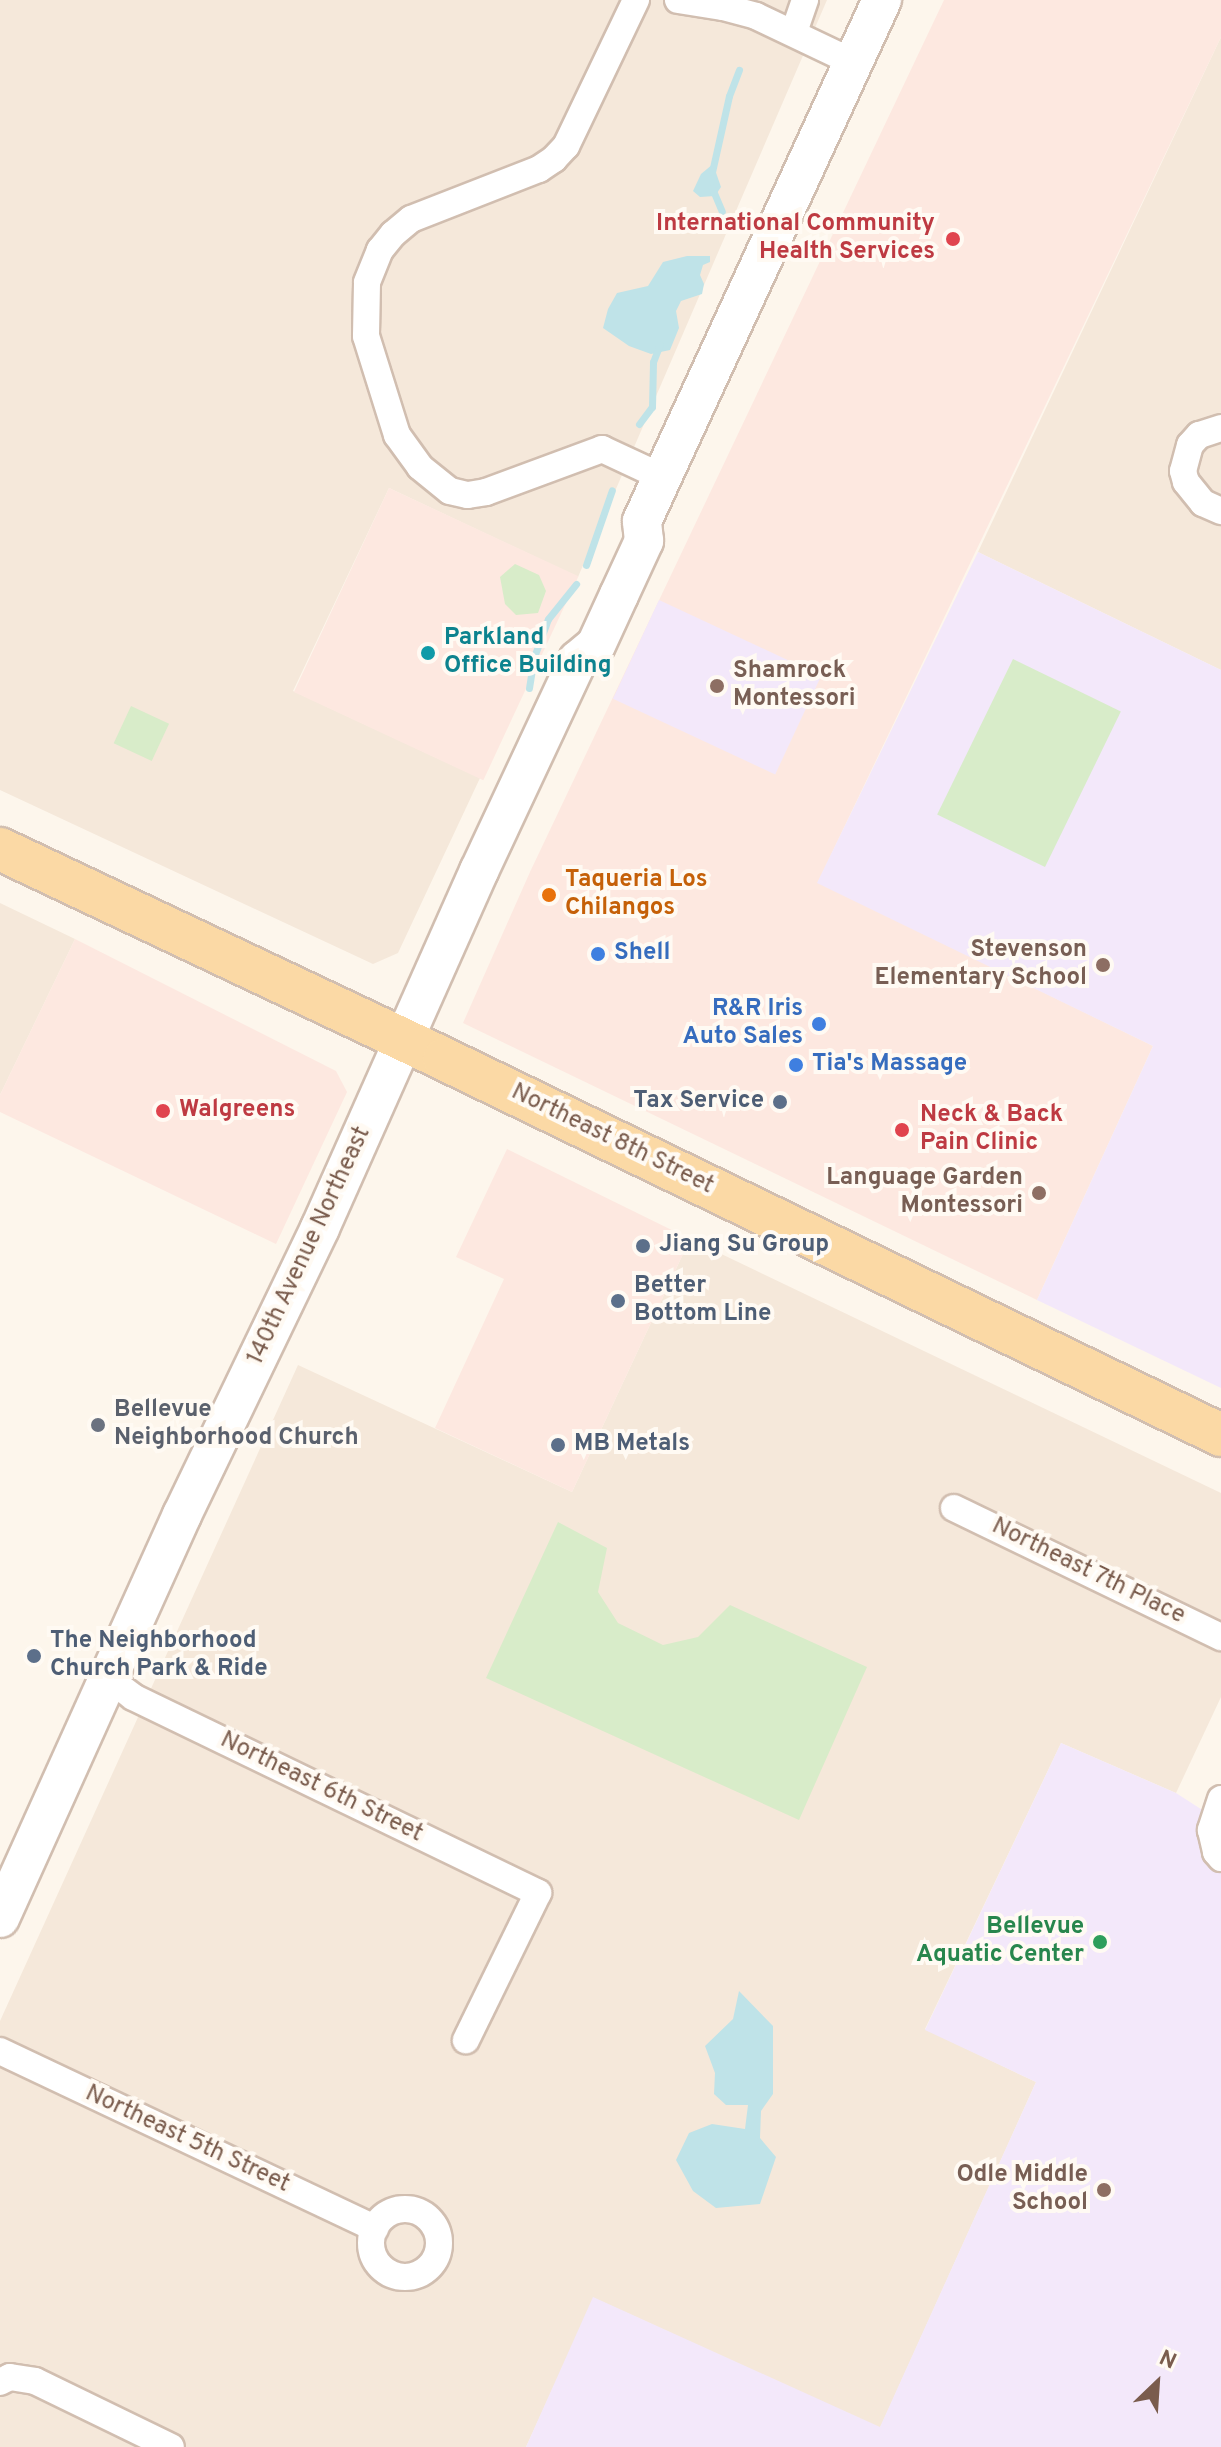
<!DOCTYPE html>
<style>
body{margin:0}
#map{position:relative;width:1221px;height:2447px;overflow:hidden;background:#fdf6ec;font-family:Overpass,sans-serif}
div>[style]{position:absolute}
.residential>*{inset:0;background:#f5e8da}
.commercial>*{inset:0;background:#fde8e0;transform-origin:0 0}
.education>*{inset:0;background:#f3e8fa;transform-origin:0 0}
.green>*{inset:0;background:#d8ecc9;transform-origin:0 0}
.water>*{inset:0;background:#bfe3e8}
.stream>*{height:7px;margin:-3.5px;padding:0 3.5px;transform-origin:3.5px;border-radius:3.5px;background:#bfe3e8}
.roads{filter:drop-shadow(2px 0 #d1beb0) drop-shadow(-2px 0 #d1beb0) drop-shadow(0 2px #d1beb0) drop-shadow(0 -2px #d1beb0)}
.street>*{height:26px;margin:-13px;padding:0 13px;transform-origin:13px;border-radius:13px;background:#fff}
.street>.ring{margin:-13px;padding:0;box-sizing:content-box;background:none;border:26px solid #fff;border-radius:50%}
.secondary>*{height:38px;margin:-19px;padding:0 19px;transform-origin:19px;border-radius:19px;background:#fff}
.primary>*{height:42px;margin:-21px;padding:0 21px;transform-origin:21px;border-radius:21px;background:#fbd9a5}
.dots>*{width:22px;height:22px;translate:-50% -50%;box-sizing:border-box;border:4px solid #fffaf3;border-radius:50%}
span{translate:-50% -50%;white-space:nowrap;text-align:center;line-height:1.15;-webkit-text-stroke:8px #fffaf3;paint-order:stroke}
.health-label{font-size:24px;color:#be3a42;font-weight:700}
.right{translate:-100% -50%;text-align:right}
.left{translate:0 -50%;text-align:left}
.culture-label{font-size:24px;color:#0d838f;font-weight:700}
.education-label{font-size:24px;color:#785e54;font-weight:700}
.food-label{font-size:24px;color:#c56008;font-weight:700}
.shop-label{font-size:24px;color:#366cbe;font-weight:700}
.service-label{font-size:24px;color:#4e5e75;font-weight:700}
.street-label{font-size:24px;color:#7a5c4d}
.worship-label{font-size:24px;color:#5b616d;font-weight:700}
.leisure-label{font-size:24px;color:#27864d;font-weight:700}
.north{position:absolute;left:1117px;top:2343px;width:80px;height:80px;-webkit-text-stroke:6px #fffaf3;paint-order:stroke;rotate:25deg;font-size:22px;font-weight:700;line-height:32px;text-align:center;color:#7a5c4d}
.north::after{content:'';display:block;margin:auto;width:28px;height:36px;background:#7a5c4d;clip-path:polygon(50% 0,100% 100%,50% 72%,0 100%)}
</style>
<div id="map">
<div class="residential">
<div style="clip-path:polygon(0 0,827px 0,578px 577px,389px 488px,293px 691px,480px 778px,398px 953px,373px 964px,0 790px)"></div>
<div style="clip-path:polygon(1221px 37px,1221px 670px,978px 552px)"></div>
<div style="clip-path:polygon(0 903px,75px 939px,0 1095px)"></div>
<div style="clip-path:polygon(690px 1239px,1221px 1493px,1221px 1697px,1176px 1793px,1061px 1743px,925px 2029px,1036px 2082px,880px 2428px,594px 2298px,526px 2447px,0 2447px,0 2021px,298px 1365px,572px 1492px)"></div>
</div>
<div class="commercial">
<div style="clip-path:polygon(944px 0,1221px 0,1221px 37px,818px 882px,1153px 1046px,1037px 1300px,463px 1023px,530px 872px)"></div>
<div style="left:389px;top:488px;width:209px;height:225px;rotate:25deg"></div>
<div style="clip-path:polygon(75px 939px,336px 1071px,347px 1092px,276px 1244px,0 1112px,0 1095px)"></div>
<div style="clip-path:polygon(507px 1149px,690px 1239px,572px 1492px,435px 1428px,504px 1279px,456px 1257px)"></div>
</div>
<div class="education">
<div style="clip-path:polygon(978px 552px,1221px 670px,1221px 1388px,1037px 1300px,1153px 1046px,817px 883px)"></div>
<div style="left:659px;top:600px;width:179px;height:109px;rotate:25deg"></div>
<div style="clip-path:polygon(1061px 1743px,1176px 1793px,1221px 1822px,1221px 2447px,526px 2447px,593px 2297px,880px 2427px,1036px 2082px,925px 2030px)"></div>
</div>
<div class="green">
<div style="clip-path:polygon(515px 564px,539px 575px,546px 591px,538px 613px,516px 615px,505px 604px,500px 577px)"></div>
<div style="left:1013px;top:659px;width:120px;height:173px;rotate:26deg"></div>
<div style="left:131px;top:706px;width:42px;height:41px;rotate:25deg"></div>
<div style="clip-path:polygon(558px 1522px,607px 1548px,598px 1592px,618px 1623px,663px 1645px,698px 1637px,730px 1605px,867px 1667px,799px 1820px,486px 1678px)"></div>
</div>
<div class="water">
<div style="clip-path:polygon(713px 164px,721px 187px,715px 196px,700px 197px,693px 191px,701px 174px)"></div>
<div style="clip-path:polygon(687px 256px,710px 256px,710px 262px,703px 265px,700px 275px,704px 284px,702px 294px,681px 301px,676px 311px,679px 328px,670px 350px,651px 354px,629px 346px,603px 328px,608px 309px,617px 293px,648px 286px,663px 262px)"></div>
<div style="clip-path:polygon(739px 1991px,773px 2026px,773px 2094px,761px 2111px,760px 2138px,776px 2157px,760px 2204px,716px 2208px,693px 2191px,676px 2160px,689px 2133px,712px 2124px,745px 2129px,748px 2105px,726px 2105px,714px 2094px,715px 2073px,705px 2046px,733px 2019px)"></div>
</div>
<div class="stream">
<div style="left:712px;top:172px;width:78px;rotate:-77.4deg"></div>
<div style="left:729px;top:96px;width:28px;rotate:-69deg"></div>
<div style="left:712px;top:188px;width:25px;rotate:67deg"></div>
<div style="left:639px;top:424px;width:21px;rotate:-53deg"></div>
<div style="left:652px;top:407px;width:45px;rotate:-88.7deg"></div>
<div style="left:653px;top:362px;width:19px;rotate:-69deg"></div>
<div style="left:586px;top:565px;width:79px;rotate:-70.9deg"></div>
<div style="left:529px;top:688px;width:31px;rotate:-81deg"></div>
<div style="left:534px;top:657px;width:40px;rotate:-69.8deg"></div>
<div style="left:548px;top:619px;width:45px;rotate:-51.3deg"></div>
</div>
<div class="roads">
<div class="street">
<div style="left:636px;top:0;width:162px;rotate:115.6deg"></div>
<div style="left:566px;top:146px;width:18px;rotate:133deg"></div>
<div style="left:554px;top:159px;width:18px;rotate:146deg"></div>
<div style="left:539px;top:169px;width:137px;rotate:158.7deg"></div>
<div style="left:411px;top:219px;width:23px;rotate:140deg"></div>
<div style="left:393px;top:234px;width:21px;rotate:129deg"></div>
<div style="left:380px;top:250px;width:35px;rotate:112deg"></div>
<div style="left:367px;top:283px;width:53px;rotate:91.1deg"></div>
<div style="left:366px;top:336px;width:104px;rotate:72.6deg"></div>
<div style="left:397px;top:435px;width:39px;rotate:54deg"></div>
<div style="left:420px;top:467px;width:38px;rotate:39deg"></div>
<div style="left:450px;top:491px;width:18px;rotate:13deg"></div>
<div style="left:468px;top:495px;width:18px;rotate:-9deg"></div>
<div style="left:486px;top:492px;width:124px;rotate:-20.3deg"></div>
<div style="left:602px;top:449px;width:66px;rotate:25deg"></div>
<div style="left:678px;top:0;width:46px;rotate:8.8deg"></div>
<div style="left:723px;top:7px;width:34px;rotate:15deg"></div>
<div style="left:756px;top:16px;width:107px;rotate:25.4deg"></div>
<div style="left:794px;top:32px;width:34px;rotate:-71deg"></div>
<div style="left:1221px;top:428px;width:23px;rotate:162deg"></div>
<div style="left:1199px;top:435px;width:13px;rotate:132deg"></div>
<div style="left:1190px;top:445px;width:27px;rotate:105deg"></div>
<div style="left:1183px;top:471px;width:11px;rotate:75deg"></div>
<div style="left:1186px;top:482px;width:27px;rotate:51deg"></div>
<div style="left:1203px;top:503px;width:20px;rotate:24deg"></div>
<div style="left:954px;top:1508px;width:297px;rotate:25.8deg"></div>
<div style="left:108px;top:1678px;width:31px;rotate:37deg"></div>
<div style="left:133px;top:1697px;width:450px;rotate:25.8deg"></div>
<div style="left:538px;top:1893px;width:164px;rotate:116.1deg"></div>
<div style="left:1221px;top:1799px;width:33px;rotate:108deg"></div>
<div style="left:1211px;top:1830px;width:23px;rotate:77deg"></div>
<div style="left:1216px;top:1852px;width:8px;rotate:50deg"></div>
<div style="left:0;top:2051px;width:415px;rotate:25.3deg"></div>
<div class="ring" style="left:371px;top:2209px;width:42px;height:42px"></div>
<div style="left:0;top:2382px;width:11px;rotate:-27deg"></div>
<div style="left:10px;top:2377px;width:25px;rotate:9deg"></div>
<div style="left:35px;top:2381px;width:151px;rotate:25.9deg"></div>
</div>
<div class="secondary">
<div style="left:0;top:1918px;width:442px;rotate:-65.7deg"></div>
<div style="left:182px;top:1515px;width:318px;rotate:-64.3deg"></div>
<div style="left:320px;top:1228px;width:391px;rotate:-66deg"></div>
<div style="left:479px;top:871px;width:233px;rotate:-64.9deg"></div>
<div style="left:578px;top:660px;width:23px;rotate:-40deg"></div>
<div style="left:596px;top:645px;width:55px;rotate:-65.3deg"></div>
<div style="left:619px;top:595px;width:60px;rotate:-65.2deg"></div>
<div style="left:644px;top:541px;width:20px;rotate:-96deg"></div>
<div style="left:642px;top:521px;width:574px;rotate:-65.27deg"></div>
</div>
<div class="primary">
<div style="left:0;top:849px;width:491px;rotate:25.3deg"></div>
<div style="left:444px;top:1059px;width:863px;rotate:25.82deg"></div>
</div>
</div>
<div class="dots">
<div style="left:953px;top:239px;background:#e0444e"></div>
<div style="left:428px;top:653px;background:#0f9aa8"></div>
<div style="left:717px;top:686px;background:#8d6e63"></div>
<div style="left:549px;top:895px;background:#e8710a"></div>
<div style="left:598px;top:954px;background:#3f7fe0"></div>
<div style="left:1103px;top:965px;background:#8d6e63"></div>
<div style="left:819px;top:1024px;background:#3f7fe0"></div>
<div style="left:796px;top:1065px;background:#3f7fe0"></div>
<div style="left:780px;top:1102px;background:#5c6f8a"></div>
<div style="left:163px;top:1111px;background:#e0444e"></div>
<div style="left:902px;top:1130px;background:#e0444e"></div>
<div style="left:1039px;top:1193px;background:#8d6e63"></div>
<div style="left:643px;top:1246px;background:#5c6f8a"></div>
<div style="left:618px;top:1301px;background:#5c6f8a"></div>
<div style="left:98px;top:1425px;background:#6b7280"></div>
<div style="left:558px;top:1445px;background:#5c6f8a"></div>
<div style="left:34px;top:1656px;background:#5c6f8a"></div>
<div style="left:1100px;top:1942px;background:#2e9e5b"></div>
<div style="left:1104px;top:2190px;background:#8d6e63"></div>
</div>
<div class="health-label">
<span class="right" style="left:935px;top:239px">International Community<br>Health Services</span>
<span class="left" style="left:179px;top:1111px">Walgreens</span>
<span class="left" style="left:920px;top:1130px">Neck &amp; Back<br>Pain Clinic</span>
</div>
<div class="culture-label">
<span class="left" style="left:444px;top:653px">Parkland<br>Office Building</span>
</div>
<div class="education-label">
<span class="left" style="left:733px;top:686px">Shamrock<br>Montessori</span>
<span class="right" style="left:1087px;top:965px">Stevenson<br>Elementary School</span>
<span class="right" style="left:1023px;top:1193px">Language Garden<br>Montessori</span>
<span class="right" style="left:1088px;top:2190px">Odle Middle<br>School</span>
</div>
<div class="food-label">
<span class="left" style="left:565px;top:895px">Taqueria Los<br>Chilangos</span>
</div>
<div class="shop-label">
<span class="left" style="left:614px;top:954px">Shell</span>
<span class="right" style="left:803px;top:1024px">R&amp;R Iris<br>Auto Sales</span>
<span class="left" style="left:812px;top:1065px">Tia's Massage</span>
</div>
<div class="service-label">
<span class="right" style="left:764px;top:1102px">Tax Service</span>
<span class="left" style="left:659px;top:1246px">Jiang Su Group</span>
<span class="left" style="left:634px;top:1301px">Better<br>Bottom Line</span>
<span class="left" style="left:574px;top:1445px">MB Metals</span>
<span class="left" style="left:50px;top:1656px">The Neighborhood<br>Church Park &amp; Ride</span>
</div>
<div class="street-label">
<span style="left:612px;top:1140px;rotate:26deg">Northeast 8th Street</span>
<span style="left:310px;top:1246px;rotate:-65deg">140th Avenue Northeast</span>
<span style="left:1088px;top:1572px;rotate:26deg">Northeast 7th Place</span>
<span style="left:321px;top:1788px;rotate:26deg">Northeast 6th Street</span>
<span style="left:187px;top:2140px;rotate:25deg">Northeast 5th Street</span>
</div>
<div class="worship-label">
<span class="left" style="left:114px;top:1425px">Bellevue<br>Neighborhood Church</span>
</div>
<div class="leisure-label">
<span class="right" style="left:1084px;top:1942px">Bellevue<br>Aquatic Center</span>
</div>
<div class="north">N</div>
</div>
